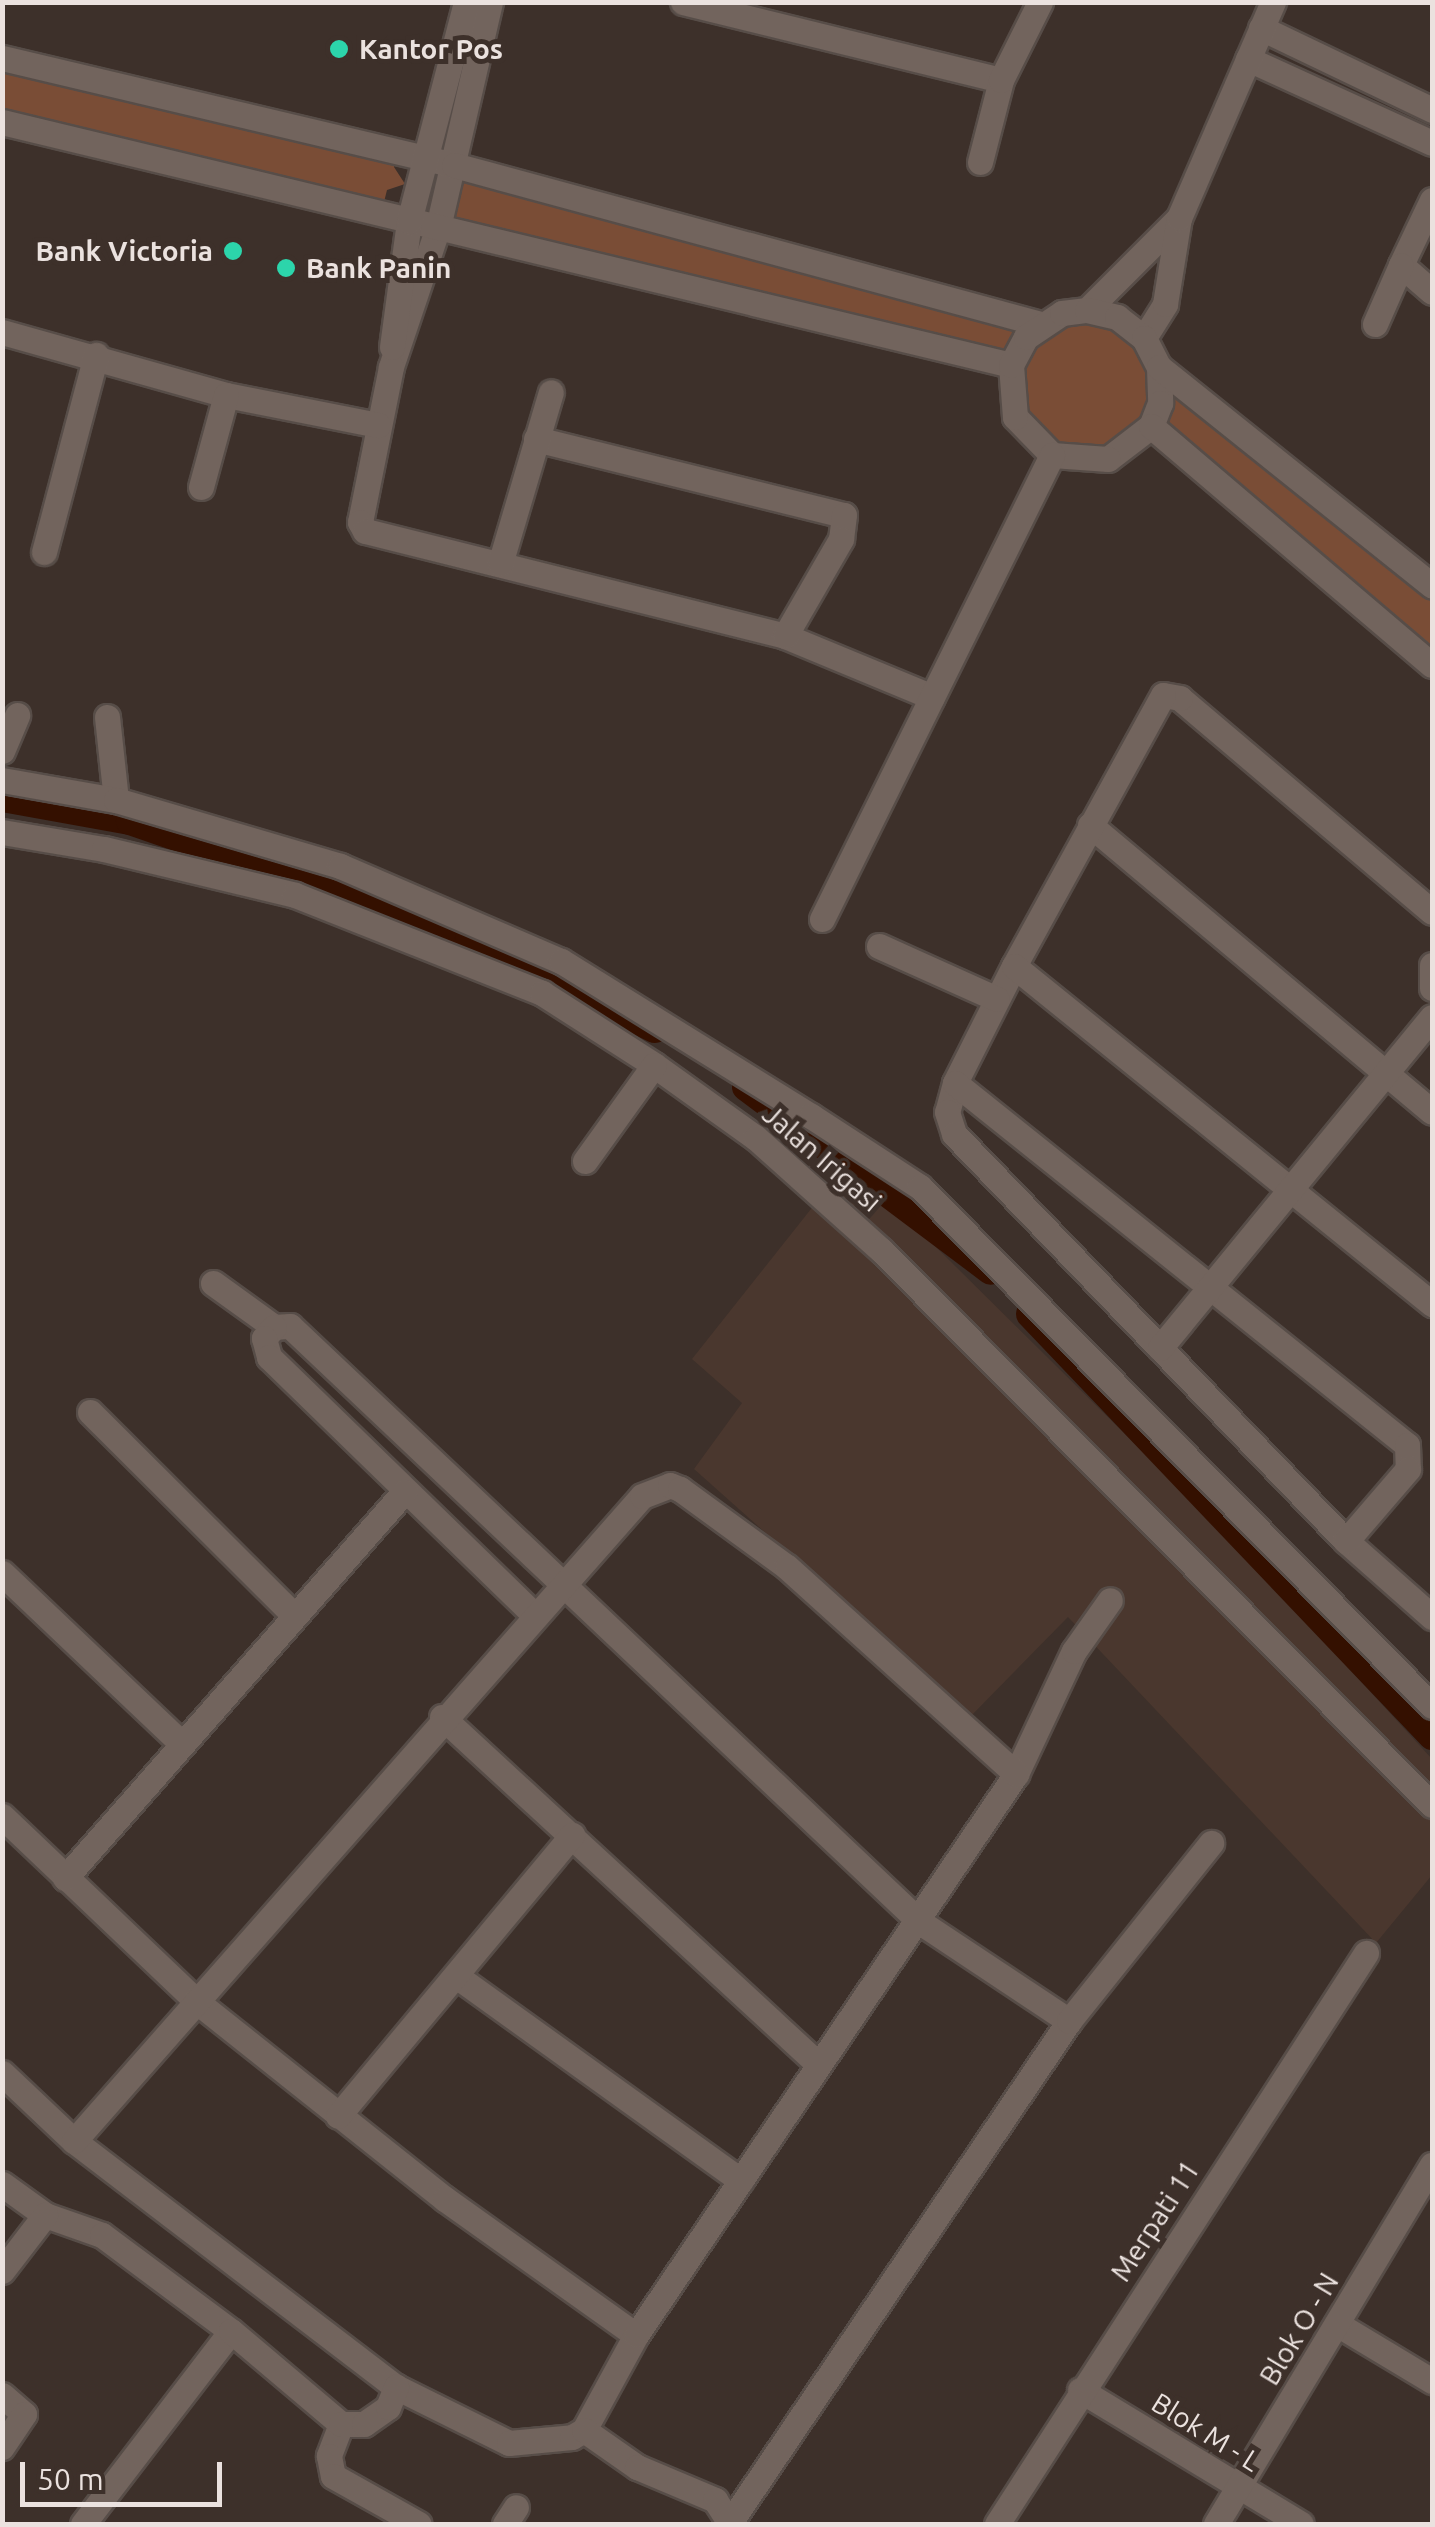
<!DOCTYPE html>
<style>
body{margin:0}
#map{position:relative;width:1435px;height:2527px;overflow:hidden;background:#3d302a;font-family:Ubuntu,sans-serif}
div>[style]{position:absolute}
.built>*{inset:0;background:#4a372e}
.green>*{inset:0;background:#7a4d36}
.canal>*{height:28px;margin:-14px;padding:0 14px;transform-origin:14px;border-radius:14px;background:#341000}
.roads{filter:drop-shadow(2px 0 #574d48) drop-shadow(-2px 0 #574d48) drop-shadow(0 2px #574d48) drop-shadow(0 -2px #574d48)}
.minor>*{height:25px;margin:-12.5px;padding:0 12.5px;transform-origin:12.5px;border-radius:12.5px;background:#72645d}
.dots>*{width:28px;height:28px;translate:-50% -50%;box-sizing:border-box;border:5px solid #3d302a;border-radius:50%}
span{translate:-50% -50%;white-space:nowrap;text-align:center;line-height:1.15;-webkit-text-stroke:10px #3d302a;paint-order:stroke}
.poi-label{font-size:28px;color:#ebe2df;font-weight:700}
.left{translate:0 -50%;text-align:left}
.right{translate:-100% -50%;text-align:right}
.street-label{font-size:28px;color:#ebe2df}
.frame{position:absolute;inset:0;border:5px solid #ebe2df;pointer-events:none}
.scale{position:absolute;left:20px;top:2462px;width:202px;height:45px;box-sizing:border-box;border:5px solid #ebe2df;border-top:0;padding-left:12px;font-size:30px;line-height:35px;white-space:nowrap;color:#ebe2df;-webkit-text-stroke:8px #3d302a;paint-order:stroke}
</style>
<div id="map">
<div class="built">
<div style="clip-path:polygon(849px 1161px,1225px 1533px,1432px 1759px,1432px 1875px,1376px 1943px,1068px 1617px,971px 1716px,694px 1469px,742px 1403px,692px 1359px)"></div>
</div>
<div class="green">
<div style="clip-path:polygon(3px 58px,397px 150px,394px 167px,405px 184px,387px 190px,381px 214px,3px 122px)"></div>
<div style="clip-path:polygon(454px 165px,1040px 324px,1105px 312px,1432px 587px,1432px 665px,1151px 426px,1108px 459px,1027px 436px,1011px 366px,438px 227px)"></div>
</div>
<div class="canal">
<div style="left:2px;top:798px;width:130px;rotate:10.2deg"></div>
<div style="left:130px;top:821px;width:359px;rotate:19deg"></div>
<div style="left:469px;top:938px;width:207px;rotate:26.1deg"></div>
<div style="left:746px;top:1087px;width:306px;rotate:36.9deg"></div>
<div style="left:1030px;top:1314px;width:583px;rotate:46.39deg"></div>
</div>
<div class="roads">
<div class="minor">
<div style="left:490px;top:2px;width:231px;rotate:103deg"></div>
<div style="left:438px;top:227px;width:148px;rotate:108.6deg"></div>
<div style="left:391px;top:367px;width:158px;rotate:101.3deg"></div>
<div style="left:360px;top:522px;width:10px;rotate:61deg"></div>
<div style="left:365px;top:531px;width:433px;rotate:14deg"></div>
<div style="left:785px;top:636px;width:159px;rotate:22.5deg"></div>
<div style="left:683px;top:2px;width:327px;rotate:13.8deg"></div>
<div style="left:1261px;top:28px;width:190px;rotate:25.6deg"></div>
<div style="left:2px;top:58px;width:464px;rotate:13.3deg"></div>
<div style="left:454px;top:165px;width:608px;rotate:15.16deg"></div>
<div style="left:1248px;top:59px;width:202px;rotate:24.5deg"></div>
<div style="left:2px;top:122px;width:1038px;rotate:13.54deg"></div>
<div style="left:980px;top:162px;width:85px;rotate:-75.6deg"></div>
<div style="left:1001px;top:80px;width:87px;rotate:-63.4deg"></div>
<div style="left:1432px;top:200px;width:72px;rotate:115.5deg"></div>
<div style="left:1401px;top:265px;width:41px;rotate:41.1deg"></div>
<div style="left:1087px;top:310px;width:130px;rotate:-45deg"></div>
<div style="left:1375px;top:324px;width:64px;rotate:-66.2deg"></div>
<div style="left:2px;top:332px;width:233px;rotate:15.7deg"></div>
<div style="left:226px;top:395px;width:155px;rotate:11.2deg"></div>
<div style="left:1144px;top:338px;width:40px;rotate:-58deg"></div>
<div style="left:1165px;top:304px;width:87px;rotate:-80.8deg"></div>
<div style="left:1179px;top:218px;width:236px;rotate:-66.5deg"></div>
<div style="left:392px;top:347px;width:127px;rotate:-82.3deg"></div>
<div style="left:409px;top:221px;width:226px;rotate:-75.4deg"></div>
<div style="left:1159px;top:367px;width:36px;rotate:88deg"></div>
<div style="left:1160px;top:403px;width:25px;rotate:111deg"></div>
<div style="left:1151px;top:426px;width:54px;rotate:142.5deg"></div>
<div style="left:1108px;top:459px;width:56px;rotate:-175.9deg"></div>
<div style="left:1052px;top:455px;width:53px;rotate:-134.2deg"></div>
<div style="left:1015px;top:417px;width:52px;rotate:-94.4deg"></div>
<div style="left:1011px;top:365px;width:32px;rotate:-62deg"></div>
<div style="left:1026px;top:337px;width:43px;rotate:-33.7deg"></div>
<div style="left:1062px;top:313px;width:25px;rotate:-7deg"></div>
<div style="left:1087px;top:310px;width:31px;rotate:13deg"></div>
<div style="left:1117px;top:317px;width:34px;rotate:38deg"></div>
<div style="left:1144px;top:338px;width:33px;rotate:63deg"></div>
<div style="left:1159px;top:367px;width:350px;rotate:38.7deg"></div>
<div style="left:1151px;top:426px;width:369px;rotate:40.4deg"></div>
<div style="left:536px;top:439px;width:317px;rotate:13.9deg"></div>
<div style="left:844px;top:515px;width:24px;rotate:97deg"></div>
<div style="left:841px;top:539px;width:112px;rotate:120deg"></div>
<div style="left:201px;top:487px;width:95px;rotate:-74.8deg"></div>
<div style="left:44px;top:552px;width:204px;rotate:-75.2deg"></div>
<div style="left:500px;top:564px;width:179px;rotate:-73.5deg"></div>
<div style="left:107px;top:717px;width:83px;rotate:83.8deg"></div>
<div style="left:2px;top:751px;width:39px;rotate:-67deg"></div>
<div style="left:2px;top:780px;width:116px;rotate:10deg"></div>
<div style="left:116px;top:800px;width:234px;rotate:16.4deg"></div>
<div style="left:340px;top:866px;width:241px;rotate:23.3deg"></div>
<div style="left:561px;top:961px;width:294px;rotate:31.8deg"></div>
<div style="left:811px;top:1116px;width:130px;rotate:33.1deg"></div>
<div style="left:920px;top:1187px;width:729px;rotate:45.39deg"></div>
<div style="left:1090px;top:825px;width:446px;rotate:40deg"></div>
<div style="left:2px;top:832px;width:103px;rotate:9.5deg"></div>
<div style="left:104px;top:849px;width:196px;rotate:13.5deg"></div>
<div style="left:295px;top:895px;width:266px;rotate:21.6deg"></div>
<div style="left:542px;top:993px;width:133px;rotate:32.7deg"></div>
<div style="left:654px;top:1065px;width:125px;rotate:35.6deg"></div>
<div style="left:756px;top:1138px;width:168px;rotate:41.9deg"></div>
<div style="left:881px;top:1250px;width:782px;rotate:45.21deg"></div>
<div style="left:1432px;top:912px;width:331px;rotate:-139.7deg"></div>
<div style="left:1180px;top:698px;width:17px;rotate:-170deg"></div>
<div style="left:1163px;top:695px;width:309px;rotate:118.8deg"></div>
<div style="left:1014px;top:966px;width:131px;rotate:116.8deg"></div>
<div style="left:955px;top:1083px;width:30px;rotate:105deg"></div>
<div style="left:947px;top:1112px;width:23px;rotate:72deg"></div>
<div style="left:954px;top:1134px;width:565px;rotate:46.08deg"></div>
<div style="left:1346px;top:1541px;width:115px;rotate:41.5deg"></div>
<div style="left:822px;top:919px;width:518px;rotate:-63.63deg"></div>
<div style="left:879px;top:946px;width:129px;rotate:24.2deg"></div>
<div style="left:1432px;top:965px;width:23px;rotate:90deg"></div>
<div style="left:1014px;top:966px;width:538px;rotate:38.96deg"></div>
<div style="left:955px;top:1083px;width:579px;rotate:38.69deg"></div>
<div style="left:1407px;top:1445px;width:24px;rotate:88deg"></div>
<div style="left:1408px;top:1469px;width:95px;rotate:130.7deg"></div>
<div style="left:585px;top:1161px;width:118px;rotate:-54.3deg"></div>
<div style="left:213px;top:1283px;width:75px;rotate:35.8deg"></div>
<div style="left:274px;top:1327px;width:16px;rotate:-4deg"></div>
<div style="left:290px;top:1326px;width:867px;rotate:43.41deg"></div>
<div style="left:920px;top:1922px;width:179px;rotate:33.6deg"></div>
<div style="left:274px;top:1327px;width:15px;rotate:132deg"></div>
<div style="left:264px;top:1338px;width:20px;rotate:75deg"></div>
<div style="left:269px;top:1357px;width:368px;rotate:44.2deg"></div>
<div style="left:1160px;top:1348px;width:428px;rotate:-50.6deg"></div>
<div style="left:90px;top:1412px;width:289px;rotate:44.9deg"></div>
<div style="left:2px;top:1573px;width:248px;rotate:43.5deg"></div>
<div style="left:442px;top:1717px;width:512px;rotate:42.7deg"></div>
<div style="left:2px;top:1816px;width:268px;rotate:43.6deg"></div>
<div style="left:196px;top:2001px;width:318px;rotate:38.5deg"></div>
<div style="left:445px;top:2199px;width:234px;rotate:35.5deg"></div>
<div style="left:65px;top:1878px;width:514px;rotate:-48.71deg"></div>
<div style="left:459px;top:1978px;width:347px;rotate:35.7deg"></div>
<div style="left:2px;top:2073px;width:99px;rotate:43.4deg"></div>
<div style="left:74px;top:2141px;width:405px;rotate:37.4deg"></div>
<div style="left:396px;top:2387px;width:126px;rotate:26.4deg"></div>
<div style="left:509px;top:2443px;width:63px;rotate:-5.4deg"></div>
<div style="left:572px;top:2437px;width:14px;rotate:-30deg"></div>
<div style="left:584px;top:2430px;width:108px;rotate:-61.3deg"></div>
<div style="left:636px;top:2335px;width:678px;rotate:-55.89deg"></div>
<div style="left:1016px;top:1774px;width:136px;rotate:-64.8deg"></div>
<div style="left:1074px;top:1651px;width:62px;rotate:-54.8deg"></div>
<div style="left:338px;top:2116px;width:366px;rotate:-50.2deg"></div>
<div style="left:74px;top:2141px;width:859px;rotate:-48.63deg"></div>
<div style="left:642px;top:1496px;width:30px;rotate:-21deg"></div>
<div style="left:670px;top:1485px;width:11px;rotate:22deg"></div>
<div style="left:680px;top:1489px;width:132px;rotate:36.1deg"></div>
<div style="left:787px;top:1567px;width:309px;rotate:42.1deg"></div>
<div style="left:2px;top:2184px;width:53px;rotate:35.8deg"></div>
<div style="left:45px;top:2215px;width:60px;rotate:19.3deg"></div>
<div style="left:102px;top:2235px;width:161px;rotate:36.7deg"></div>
<div style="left:2px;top:2271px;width:71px;rotate:-52.5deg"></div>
<div style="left:1337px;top:2324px;width:111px;rotate:31deg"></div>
<div style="left:1080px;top:2390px;width:258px;rotate:31.2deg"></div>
<div style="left:2px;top:2395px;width:29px;rotate:41deg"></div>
<div style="left:24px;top:2414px;width:40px;rotate:124deg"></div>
<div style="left:341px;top:2424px;width:34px;rotate:111deg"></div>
<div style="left:329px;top:2456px;width:20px;rotate:79deg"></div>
<div style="left:333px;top:2476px;width:98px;rotate:29.2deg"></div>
<div style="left:584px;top:2430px;width:65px;rotate:34.9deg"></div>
<div style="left:637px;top:2467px;width:85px;rotate:22.9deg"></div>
<div style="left:715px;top:2500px;width:27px;rotate:57deg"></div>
<div style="left:83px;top:2524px;width:243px;rotate:-52.5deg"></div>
<div style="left:231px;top:2331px;width:144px;rotate:40.2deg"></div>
<div style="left:341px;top:2424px;width:23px"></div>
<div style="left:364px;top:2424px;width:29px;rotate:-35deg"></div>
<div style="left:388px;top:2407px;width:22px;rotate:-68deg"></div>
<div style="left:505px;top:2524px;width:20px;rotate:-57deg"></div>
<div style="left:729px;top:2524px;width:607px;rotate:-55.94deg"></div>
<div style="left:1069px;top:2021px;width:228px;rotate:-51.4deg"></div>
<div style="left:997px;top:2524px;width:680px;rotate:-57.13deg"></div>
<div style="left:1216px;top:2524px;width:419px;rotate:-59deg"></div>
</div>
</div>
<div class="dots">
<div style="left:339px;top:49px;background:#2cd5ab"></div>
<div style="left:233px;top:251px;background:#2cd5ab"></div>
<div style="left:286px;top:268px;background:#2cd5ab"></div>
</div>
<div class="poi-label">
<span class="left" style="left:359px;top:49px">Kantor Pos</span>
<span class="right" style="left:213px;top:251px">Bank Victoria</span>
<span class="left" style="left:306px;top:268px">Bank Panin</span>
</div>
<div class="street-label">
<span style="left:822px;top:1158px;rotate:41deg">Jalan Irigasi</span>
<span style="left:1155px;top:2221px;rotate:-57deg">Merpati 11</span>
<span style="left:1299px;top:2329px;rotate:-59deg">Blok O - N</span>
<span style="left:1206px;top:2432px;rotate:32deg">Blok M - L</span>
</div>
<div class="frame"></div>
<div class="scale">50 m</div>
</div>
